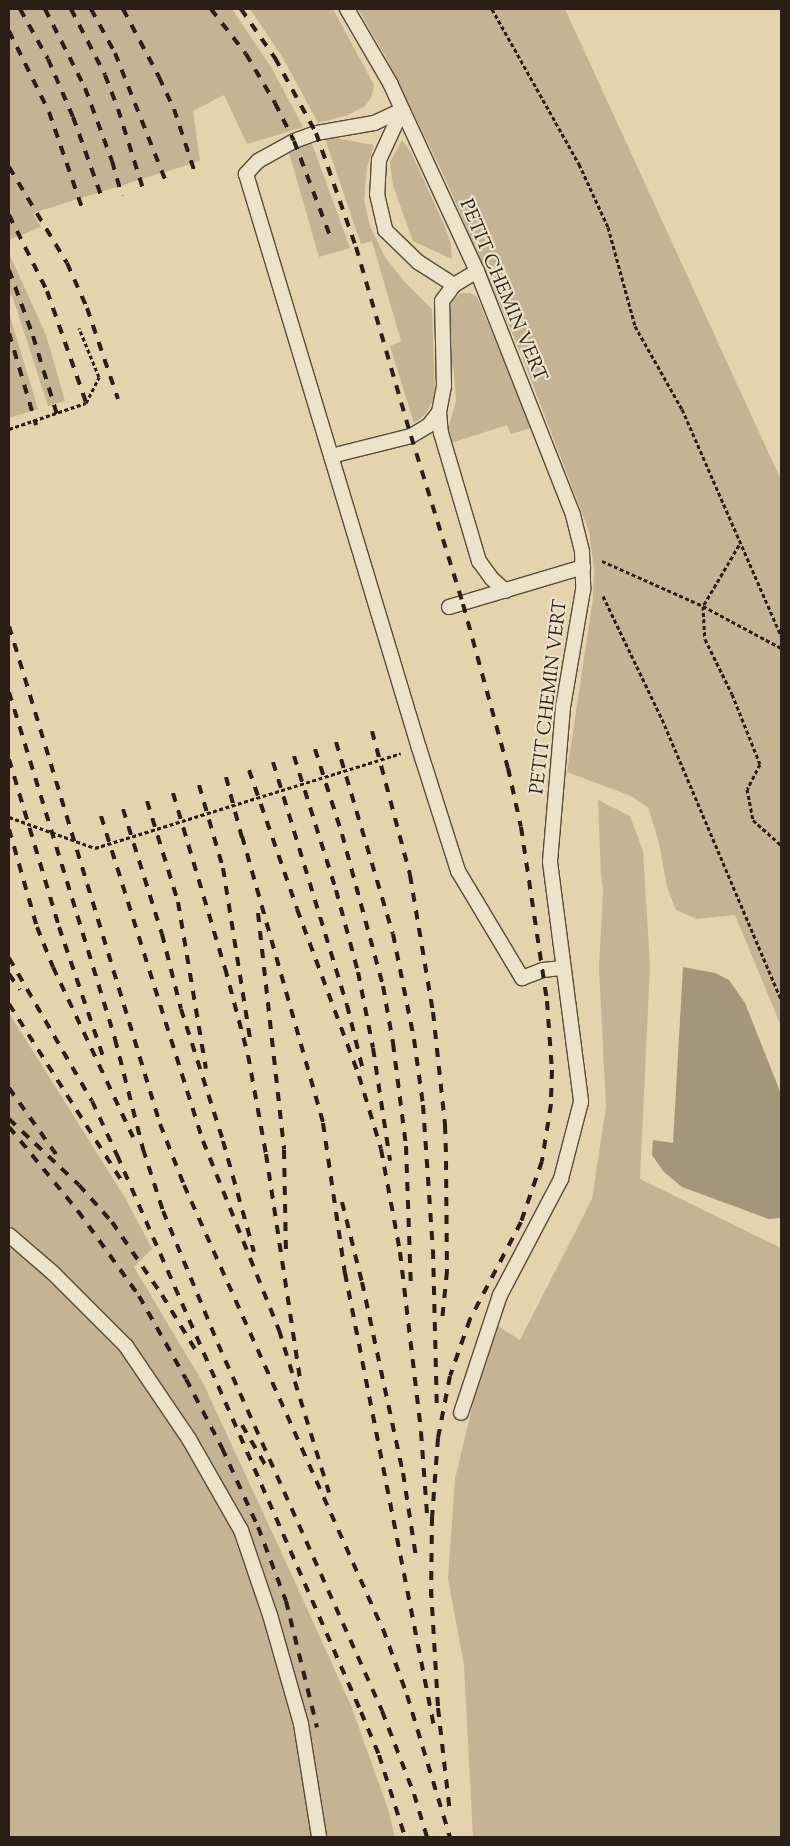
<!DOCTYPE html>
<style>
body{margin:0}
#map{position:relative;width:790px;height:1846px;overflow:hidden;background:#e4d3ad;font-family:"Sorts Mill Goudy",serif}
div>[style]{position:absolute}
.green>*{inset:0;background:#c4b493}
.water>*{inset:0;background:#a59579}
.path>*{height:3px;margin-top:-1.5px;transform-origin:0;background:repeating-linear-gradient(90deg,#2a1e15 0 4px,transparent 0 6.5px)}
.roads{filter:drop-shadow(1px 0 #584b3b) drop-shadow(-1px 0 #584b3b) drop-shadow(0 1px #584b3b) drop-shadow(0 -1px #584b3b)}
.service>*{height:14px;margin:-7px;padding:0 7px;transform-origin:7px;border-radius:7px;background:#ede2ca}
.rail>*{height:4px;margin-top:-2px;transform-origin:0;background:repeating-linear-gradient(90deg,#2a1e15 0 9px,transparent 0 18px)}
span{translate:-50% -50%;white-space:nowrap;text-align:center;line-height:1.15;-webkit-text-stroke:4.5px #ede2ca;paint-order:stroke}
.street-label{font-size:19px;color:#2a1e15}
.frame{position:absolute;inset:0;border:10px solid #2a1e15;pointer-events:none}
</style>
<div id="map">
<div class="green">
<div style="clip-path:polygon(9px 9px,232px 9px,271px 67px,303px 127px,247px 144px,224px 95px,193px 111px,200px 161px,33px 213px,41px 227px,9px 240px)"></div>
<div style="clip-path:polygon(250px 9px,333px 9px,374px 85px,371px 98px,365px 106px,348px 115px,318px 123px,283px 58px)"></div>
<div style="clip-path:polygon(358px 9px,565px 9px,781px 480px,781px 1026px,735px 915px,697px 919px,676px 910px,667px 887px,659px 843px,648px 807px,631px 796px,567px 772px,593px 598px,594px 570px,589px 531px,520px 351px,445px 178px,387px 59px)"></div>
<div style="clip-path:polygon(324px 136px,374px 145px,367px 167px,364px 200px,370px 226px,385px 257px,404px 281px,432px 309px,435px 396px,426px 414px,414px 423px,390px 346px,401px 341px,372px 241px,361px 244px)"></div>
<div style="clip-path:polygon(402px 140px,412px 154px,445px 227px,451px 244px,452px 259px,413px 241px,393px 186px,390px 162px)"></div>
<div style="clip-path:polygon(311px 141px,350px 248px,319px 257px,288px 149px)"></div>
<div style="clip-path:polygon(9px 253px,46px 335px,65px 401px,48px 406px,12px 295px,9px 296px)"></div>
<div style="clip-path:polygon(461px 293px,470px 293px,477px 297px,532px 428px,511px 434px,507px 425px,451px 443px,448px 429px,456px 401px,454px 373px,449px 353px,447px 317px,452px 301px)"></div>
<div style="clip-path:polygon(9px 313px,38px 409px,9px 418px)"></div>
<div style="clip-path:polygon(598px 800px,630px 816px,643px 851px,650px 966px,640px 1179px,781px 1248px,781px 1837px,473px 1837px,464px 1665px,448px 1579px,455px 1479px,474px 1400px,498px 1326px,520px 1340px,592px 1199px,606px 1107px,599px 968px,603px 890px,601px 876px)"></div>
<div style="clip-path:polygon(evenodd,9px 1013px,127px 1201px,152px 1249px,134px 1267px,203px 1383px,284px 1558px,352px 1708px,388px 1809px,395px 1837px,9px 1837px,9px 1013px,145px 1366px,245px 1528px,281px 1629px,271px 1630px,236px 1533px,184px 1444px,136px 1375px,145px 1366px)"></div>
</div>
<div class="water">
<div style="clip-path:polygon(683px 967px,715px 973px,729px 980px,745px 1003px,781px 1094px,781px 1218px,769px 1219px,682px 1187px,664px 1172px,652px 1155px,653px 1140px,673px 1143px)"></div>
</div>
<div class="path">
<div style="left:492px;top:9px;width:178px;rotate:60.7deg"></div>
<div style="left:579px;top:164px;width:69px;rotate:65.3deg"></div>
<div style="left:608px;top:227px;width:103px;rotate:74.7deg"></div>
<div style="left:635px;top:326px;width:95px;rotate:60.5deg"></div>
<div style="left:682px;top:409px;width:248px;rotate:66.4deg"></div>
<div style="left:9px;top:429px;width:81px;rotate:-18.7deg"></div>
<div style="left:86px;top:403px;width:29px;rotate:-63deg"></div>
<div style="left:99px;top:377px;width:53px;rotate:-112.2deg"></div>
<div style="left:739px;top:545px;width:71px;rotate:120.5deg"></div>
<div style="left:703px;top:606px;width:33px;rotate:87deg"></div>
<div style="left:705px;top:639px;width:61px;rotate:63.9deg"></div>
<div style="left:732px;top:694px;width:75px;rotate:68.2deg"></div>
<div style="left:760px;top:764px;width:28px;rotate:117deg"></div>
<div style="left:747px;top:789px;width:32px;rotate:79deg"></div>
<div style="left:753px;top:820px;width:38px;rotate:42deg"></div>
<div style="left:602px;top:561px;width:111px;rotate:24deg"></div>
<div style="left:703px;top:606px;width:89px;rotate:28.3deg"></div>
<div style="left:603px;top:596px;width:136px;rotate:64.4deg"></div>
<div style="left:662px;top:719px;width:305px;rotate:67deg"></div>
<div style="left:9px;top:817px;width:91px;rotate:19.8deg"></div>
<div style="left:95px;top:848px;width:320px;rotate:-17.2deg"></div>
</div>
<div class="roads">
<div class="service">
<div style="left:347px;top:9px;width:86px;rotate:59.8deg"></div>
<div style="left:390px;top:83px;width:207px;rotate:65.2deg"></div>
<div style="left:477px;top:271px;width:262px;rotate:68.5deg"></div>
<div style="left:573px;top:515px;width:38px;rotate:76deg"></div>
<div style="left:582px;top:552px;width:38px;rotate:88deg"></div>
<div style="left:583px;top:590px;width:119px;rotate:99.7deg"></div>
<div style="left:563px;top:707px;width:156px;rotate:94.8deg"></div>
<div style="left:550px;top:862px;width:242px;rotate:82.6deg"></div>
<div style="left:581px;top:1102px;width:80px;rotate:104.6deg"></div>
<div style="left:561px;top:1179px;width:131px;rotate:117.7deg"></div>
<div style="left:500px;top:1295px;width:124px;rotate:108.3deg"></div>
<div style="left:402px;top:110px;width:31px;rotate:155deg"></div>
<div style="left:374px;top:123px;width:59px;rotate:170.2deg"></div>
<div style="left:316px;top:133px;width:23px;rotate:160deg"></div>
<div style="left:294px;top:141px;width:41px;rotate:150.9deg"></div>
<div style="left:258px;top:161px;width:18px;rotate:133deg"></div>
<div style="left:246px;top:174px;width:600px;rotate:73.23deg"></div>
<div style="left:419px;top:748px;width:129px;rotate:72.4deg"></div>
<div style="left:458px;top:871px;width:125px;rotate:59.1deg"></div>
<div style="left:522px;top:978px;width:22px;rotate:-21deg"></div>
<div style="left:543px;top:970px;width:20px;rotate:-6deg"></div>
<div style="left:402px;top:110px;width:55px;rotate:114.7deg"></div>
<div style="left:379px;top:160px;width:34px;rotate:93deg"></div>
<div style="left:377px;top:194px;width:37px;rotate:77deg"></div>
<div style="left:385px;top:230px;width:46px;rotate:44.1deg"></div>
<div style="left:418px;top:262px;width:43px;rotate:32.6deg"></div>
<div style="left:439px;top:412px;width:21px;rotate:85deg"></div>
<div style="left:441px;top:433px;width:134px;rotate:73.5deg"></div>
<div style="left:479px;top:561px;width:22px;rotate:54deg"></div>
<div style="left:492px;top:579px;width:18px;rotate:41deg"></div>
<div style="left:331px;top:456px;width:82px;rotate:-14deg"></div>
<div style="left:411px;top:436px;width:21px;rotate:-31deg"></div>
<div style="left:429px;top:425px;width:16px;rotate:-52deg"></div>
<div style="left:439px;top:412px;width:26px;rotate:-79deg"></div>
<div style="left:444px;top:386px;width:85px;rotate:-91.3deg"></div>
<div style="left:442px;top:301px;width:20px;rotate:-53deg"></div>
<div style="left:454px;top:285px;width:27px;rotate:-31deg"></div>
<div style="left:449px;top:607px;width:140px;rotate:-16.6deg"></div>
<div style="left:9px;top:1235px;width:58px;rotate:40.8deg"></div>
<div style="left:53px;top:1273px;width:103px;rotate:45deg"></div>
<div style="left:126px;top:1346px;width:112px;rotate:55.9deg"></div>
<div style="left:189px;top:1439px;width:105px;rotate:60.3deg"></div>
<div style="left:241px;top:1530px;width:90px;rotate:71.2deg"></div>
<div style="left:270px;top:1615px;width:113px;rotate:74.1deg"></div>
<div style="left:301px;top:1724px;width:114px;rotate:80.9deg"></div>
</div>
</div>
<div class="rail">
<div style="left:20px;top:9px;width:57px;rotate:60.8deg"></div>
<div style="left:48px;top:59px;width:63px;rotate:66.7deg"></div>
<div style="left:73px;top:117px;width:89px;rotate:70.3deg"></div>
<div style="left:45px;top:9px;width:89px;rotate:63.1deg"></div>
<div style="left:85px;top:88px;width:78px;rotate:69.7deg"></div>
<div style="left:112px;top:161px;width:36px;rotate:74deg"></div>
<div style="left:71px;top:9px;width:74px;rotate:62.7deg"></div>
<div style="left:105px;top:75px;width:36px;rotate:69deg"></div>
<div style="left:118px;top:109px;width:84px;rotate:72.6deg"></div>
<div style="left:91px;top:9px;width:50px;rotate:61.4deg"></div>
<div style="left:115px;top:53px;width:139px;rotate:68.4deg"></div>
<div style="left:123px;top:9px;width:77px;rotate:62.1deg"></div>
<div style="left:159px;top:77px;width:35px;rotate:65deg"></div>
<div style="left:174px;top:109px;width:67px;rotate:71.8deg"></div>
<div style="left:211px;top:9px;width:57px;rotate:52.1deg"></div>
<div style="left:246px;top:54px;width:57px;rotate:59.4deg"></div>
<div style="left:275px;top:103px;width:42px;rotate:63.4deg"></div>
<div style="left:294px;top:141px;width:107px;rotate:69.2deg"></div>
<div style="left:241px;top:9px;width:60px;rotate:55.2deg"></div>
<div style="left:275px;top:58px;width:85px;rotate:61.3deg"></div>
<div style="left:316px;top:133px;width:121px;rotate:70.7deg"></div>
<div style="left:356px;top:247px;width:197px;rotate:73.8deg"></div>
<div style="left:411px;top:436px;width:176px;rotate:72.8deg"></div>
<div style="left:463px;top:604px;width:170px;rotate:74.7deg"></div>
<div style="left:508px;top:768px;width:60px;rotate:77.6deg"></div>
<div style="left:521px;top:827px;width:176px;rotate:81.5deg"></div>
<div style="left:547px;top:1001px;width:69px;rotate:85.9deg"></div>
<div style="left:552px;top:1070px;width:34px;rotate:92deg"></div>
<div style="left:551px;top:1104px;width:58px;rotate:99deg"></div>
<div style="left:542px;top:1161px;width:65px;rotate:109deg"></div>
<div style="left:521px;top:1222px;width:110px;rotate:117.7deg"></div>
<div style="left:470px;top:1319px;width:60px;rotate:109.3deg"></div>
<div style="left:450px;top:1376px;width:63px;rotate:101deg"></div>
<div style="left:438px;top:1438px;width:79px;rotate:94.3deg"></div>
<div style="left:432px;top:1517px;width:79px;rotate:90.7deg"></div>
<div style="left:9px;top:31px;width:90px;rotate:63.7deg"></div>
<div style="left:49px;top:112px;width:102px;rotate:71deg"></div>
<div style="left:9px;top:167px;width:112px;rotate:58.9deg"></div>
<div style="left:67px;top:263px;width:49px;rotate:66deg"></div>
<div style="left:87px;top:308px;width:96px;rotate:71.2deg"></div>
<div style="left:9px;top:215px;width:85px;rotate:63.4deg"></div>
<div style="left:47px;top:291px;width:124px;rotate:70.7deg"></div>
<div style="left:9px;top:270px;width:70px;rotate:70deg"></div>
<div style="left:33px;top:336px;width:86px;rotate:73deg"></div>
<div style="left:9px;top:333px;width:96px;rotate:73.6deg"></div>
<div style="left:9px;top:626px;width:520px;rotate:73.13deg"></div>
<div style="left:160px;top:1124px;width:66px;rotate:68.5deg"></div>
<div style="left:184px;top:1185px;width:487px;rotate:65.9deg"></div>
<div style="left:383px;top:1629px;width:70px;rotate:70deg"></div>
<div style="left:407px;top:1695px;width:148px;rotate:73.2deg"></div>
<div style="left:9px;top:692px;width:363px;rotate:73deg"></div>
<div style="left:115px;top:1039px;width:114px;rotate:75.7deg"></div>
<div style="left:143px;top:1149px;width:65px;rotate:72.1deg"></div>
<div style="left:163px;top:1211px;width:144px;rotate:67.5deg"></div>
<div style="left:218px;top:1344px;width:402px;rotate:65.9deg"></div>
<div style="left:382px;top:1711px;width:89px;rotate:68.9deg"></div>
<div style="left:414px;top:1794px;width:45px;rotate:73.2deg"></div>
<div style="left:372px;top:731px;width:149px;rotate:75.2deg"></div>
<div style="left:410px;top:875px;width:139px;rotate:80.5deg"></div>
<div style="left:433px;top:1012px;width:114px;rotate:83.9deg"></div>
<div style="left:445px;top:1125px;width:36px;rotate:88deg"></div>
<div style="left:446px;top:1161px;width:110px;rotate:89.5deg"></div>
<div style="left:447px;top:1271px;width:50px;rotate:95.7deg"></div>
<div style="left:336px;top:742px;width:200px;rotate:73.5deg"></div>
<div style="left:393px;top:934px;width:107px;rotate:78.7deg"></div>
<div style="left:414px;top:1039px;width:67px;rotate:82.2deg"></div>
<div style="left:423px;top:1105px;width:145px;rotate:86.1deg"></div>
<div style="left:433px;top:1250px;width:161px;rotate:88.6deg"></div>
<div style="left:315px;top:749px;width:89px;rotate:72.4deg"></div>
<div style="left:342px;top:834px;width:157px;rotate:74.9deg"></div>
<div style="left:383px;top:986px;width:58px;rotate:80deg"></div>
<div style="left:393px;top:1043px;width:104px;rotate:82.8deg"></div>
<div style="left:406px;top:1146px;width:144px;rotate:88deg"></div>
<div style="left:294px;top:756px;width:140px;rotate:72.6deg"></div>
<div style="left:336px;top:890px;width:85px;rotate:75deg"></div>
<div style="left:358px;top:972px;width:77px;rotate:78.8deg"></div>
<div style="left:373px;top:1048px;width:114px;rotate:81.4deg"></div>
<div style="left:9px;top:759px;width:175px;rotate:73.4deg"></div>
<div style="left:59px;top:927px;width:143px;rotate:71.2deg"></div>
<div style="left:273px;top:762px;width:254px;rotate:73.1deg"></div>
<div style="left:347px;top:1005px;width:71px;rotate:76.2deg"></div>
<div style="left:249px;top:770px;width:147px;rotate:70.9deg"></div>
<div style="left:297px;top:909px;width:178px;rotate:69.6deg"></div>
<div style="left:359px;top:1076px;width:76px;rotate:73.2deg"></div>
<div style="left:381px;top:1149px;width:105px;rotate:79.5deg"></div>
<div style="left:400px;top:1252px;width:181px;rotate:83.3deg"></div>
<div style="left:421px;top:1432px;width:82px;rotate:85.8deg"></div>
<div style="left:226px;top:777px;width:67px;rotate:75.3deg"></div>
<div style="left:199px;top:785px;width:86px;rotate:73.9deg"></div>
<div style="left:223px;top:868px;width:178px;rotate:81deg"></div>
<div style="left:173px;top:793px;width:183px;rotate:73.5deg"></div>
<div style="left:225px;top:968px;width:90px;rotate:75.2deg"></div>
<div style="left:248px;top:1055px;width:101px;rotate:79.7deg"></div>
<div style="left:266px;top:1154px;width:228px;rotate:81.4deg"></div>
<div style="left:147px;top:801px;width:106px;rotate:72.9deg"></div>
<div style="left:178px;top:902px;width:169px;rotate:80.5deg"></div>
<div style="left:123px;top:809px;width:131px;rotate:72.7deg"></div>
<div style="left:162px;top:934px;width:77px;rotate:75.8deg"></div>
<div style="left:181px;top:1009px;width:139px;rotate:72.3deg"></div>
<div style="left:223px;top:1141px;width:115px;rotate:74.4deg"></div>
<div style="left:101px;top:816px;width:341px;rotate:72.6deg"></div>
<div style="left:203px;top:1141px;width:204px;rotate:68.1deg"></div>
<div style="left:279px;top:1330px;width:170px;rotate:72.9deg"></div>
<div style="left:9px;top:829px;width:102px;rotate:74.1deg"></div>
<div style="left:37px;top:927px;width:43px;rotate:68.2deg"></div>
<div style="left:53px;top:967px;width:188px;rotate:64.8deg"></div>
<div style="left:242px;top:836px;width:298px;rotate:74.2deg"></div>
<div style="left:323px;top:1123px;width:152px;rotate:81.7deg"></div>
<div style="left:345px;top:1273px;width:463px;rotate:78.9deg"></div>
<div style="left:258px;top:913px;width:238px;rotate:83.7deg"></div>
<div style="left:284px;top:1150px;width:104px;rotate:88.9deg"></div>
<div style="left:9px;top:958px;width:165px;rotate:59.9deg"></div>
<div style="left:92px;top:1101px;width:60px;rotate:65.2deg"></div>
<div style="left:117px;top:1155px;width:608px;rotate:66.34deg"></div>
<div style="left:361px;top:1712px;width:47px;rotate:67.3deg"></div>
<div style="left:379px;top:1755px;width:86px;rotate:72.4deg"></div>
<div style="left:9px;top:974px;width:19px;rotate:55deg"></div>
<div style="left:9px;top:1004px;width:212px;rotate:57.5deg"></div>
<div style="left:9px;top:1088px;width:85px;rotate:54.6deg"></div>
<div style="left:9px;top:1119px;width:96px;rotate:43.3deg"></div>
<div style="left:79px;top:1185px;width:50px;rotate:48.3deg"></div>
<div style="left:112px;top:1222px;width:88px;rotate:55.6deg"></div>
<div style="left:162px;top:1295px;width:66px;rotate:58.7deg"></div>
<div style="left:9px;top:1127px;width:109px;rotate:50.6deg"></div>
<div style="left:78px;top:1211px;width:105px;rotate:54.3deg"></div>
<div style="left:139px;top:1296px;width:95px;rotate:60.5deg"></div>
<div style="left:186px;top:1379px;width:78px;rotate:62.4deg"></div>
<div style="left:222px;top:1448px;width:87px;rotate:65.5deg"></div>
<div style="left:258px;top:1527px;width:79px;rotate:69.3deg"></div>
<div style="left:286px;top:1601px;width:130px;rotate:76.2deg"></div>
<div style="left:342px;top:1202px;width:82px;rotate:76deg"></div>
<div style="left:362px;top:1282px;width:195px;rotate:77.9deg"></div>
<div style="left:403px;top:1473px;width:85px;rotate:81.2deg"></div>
<div style="left:242px;top:1425px;width:48px;rotate:59.7deg"></div>
<div style="left:431px;top:1589px;width:119px;rotate:86.6deg"></div>
<div style="left:438px;top:1708px;width:106px;rotate:83.5deg"></div>
</div>
<div class="street-label">
<span style="left:502px;top:291px;rotate:67deg">PETIT CHEMIN VERT</span>
<span style="left:550px;top:697px;rotate:-83deg">PETIT CHEMIN VERT</span>
</div>
<div class="frame"></div>
</div>
